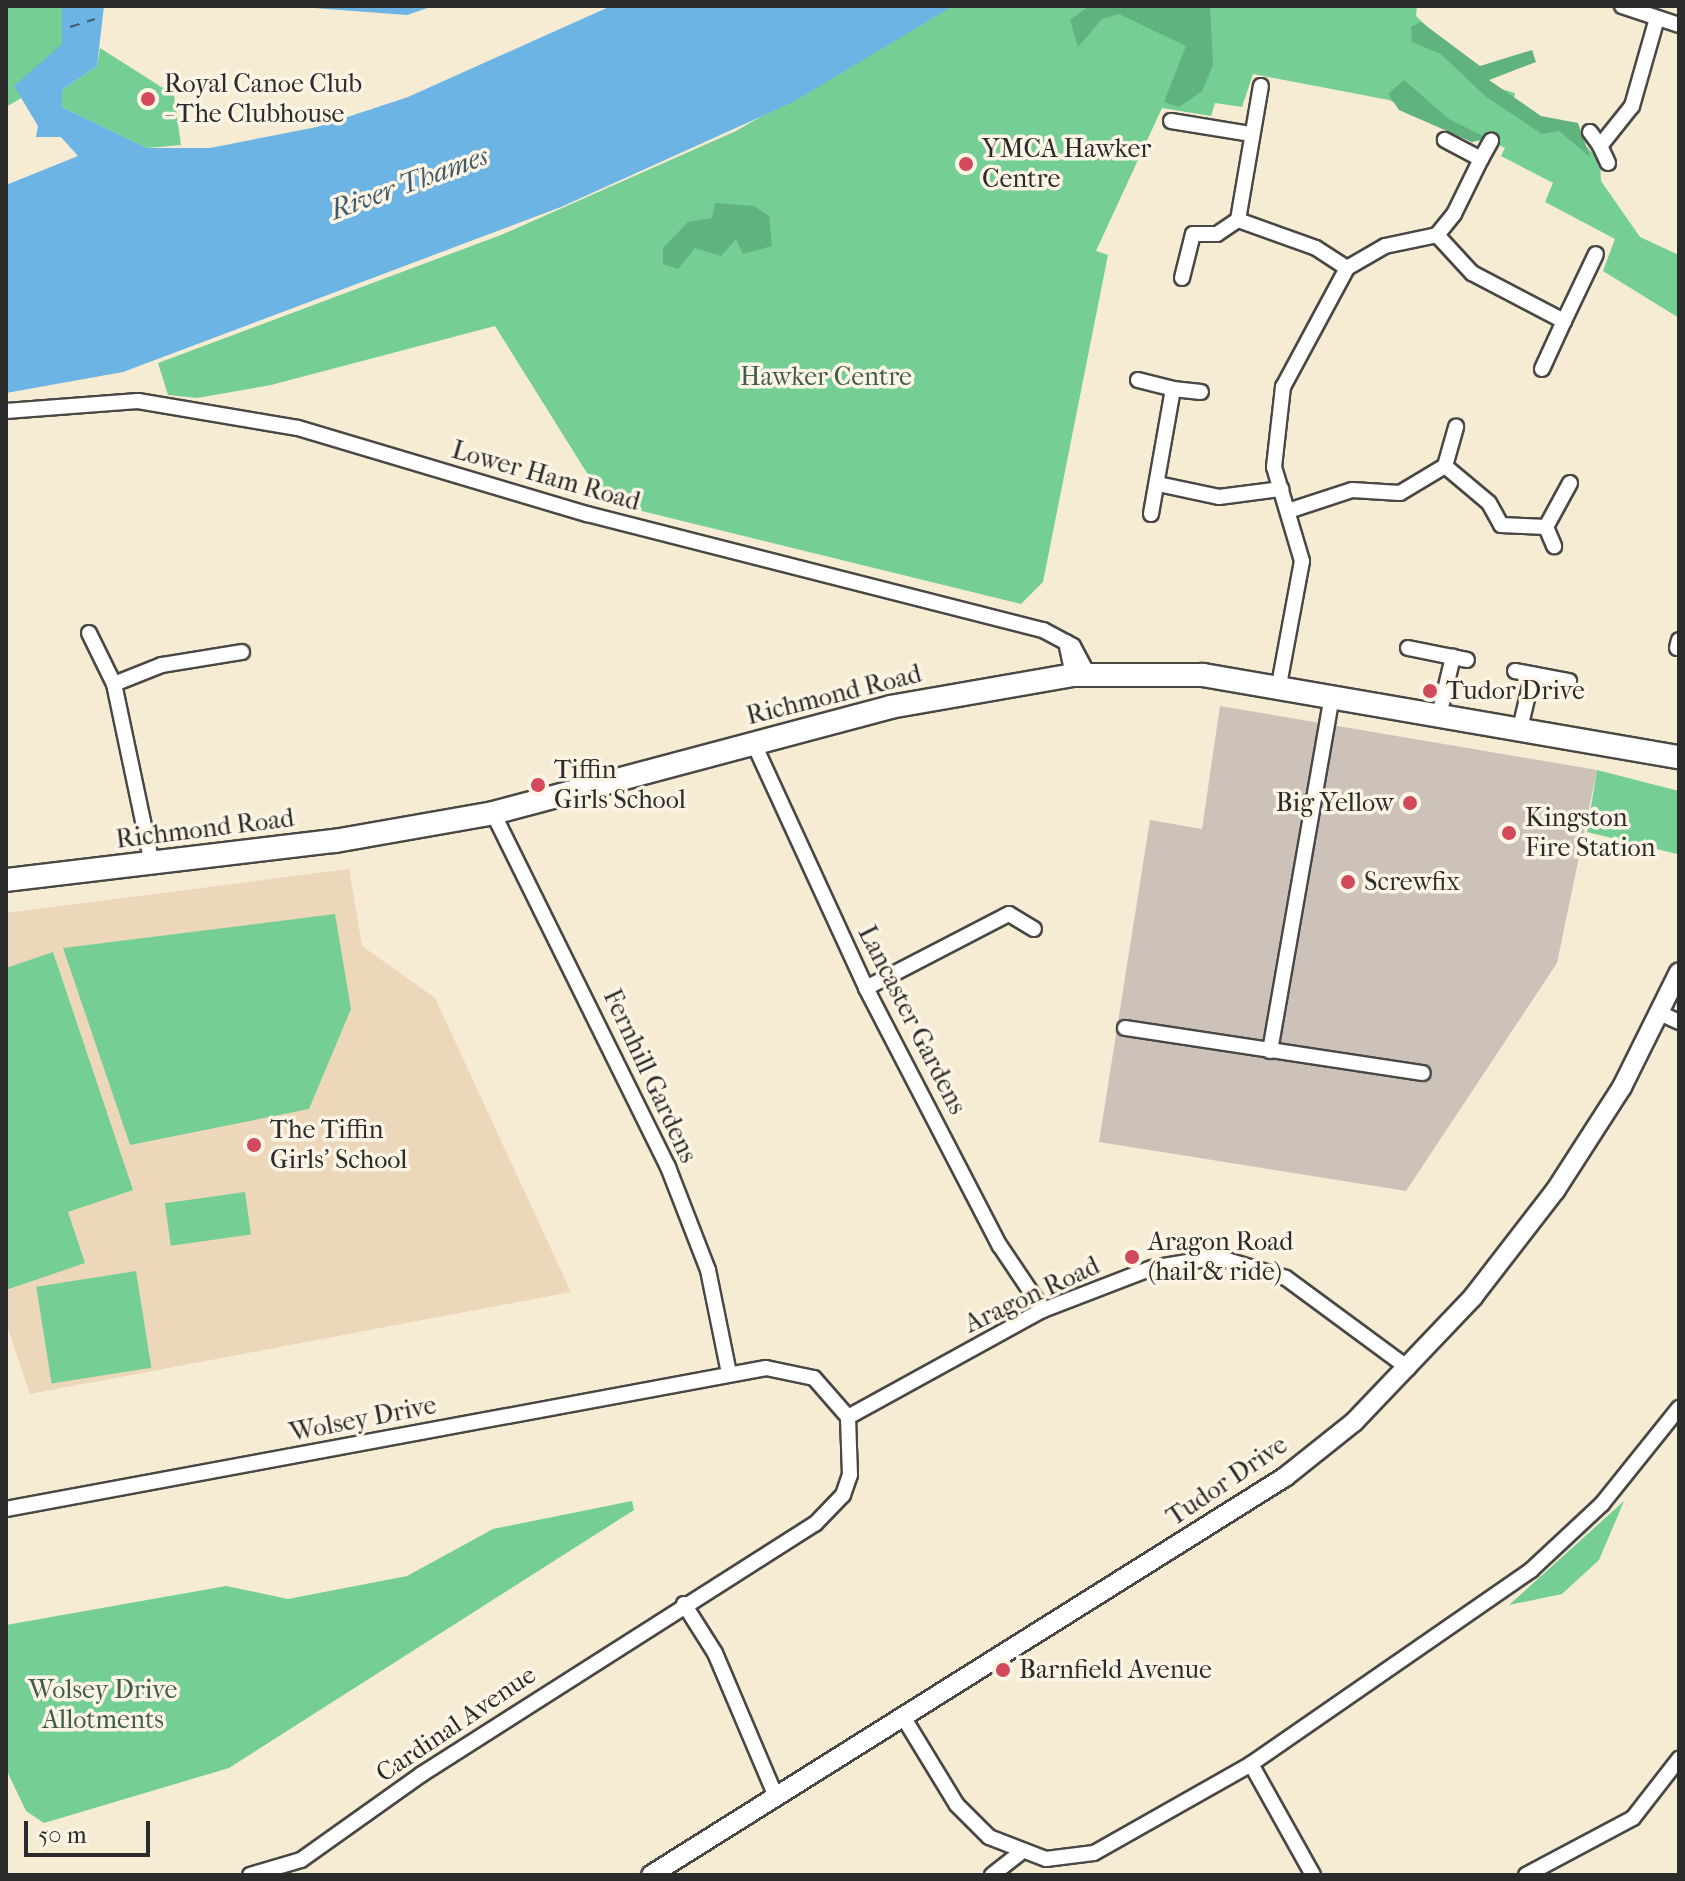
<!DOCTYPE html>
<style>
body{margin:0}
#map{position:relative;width:1685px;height:1881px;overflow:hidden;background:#f6ebd3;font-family:"IM FELL French Canon",serif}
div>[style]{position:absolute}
.built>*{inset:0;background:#edd7bb}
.industrial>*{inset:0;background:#ccc2b9}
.green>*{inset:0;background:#75cf95;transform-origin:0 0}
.forest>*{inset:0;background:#60b27e}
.water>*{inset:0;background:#6bb4e3}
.ferry>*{height:2px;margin-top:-1px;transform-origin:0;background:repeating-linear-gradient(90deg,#415b6b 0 10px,transparent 0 18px)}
.roads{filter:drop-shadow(2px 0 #494844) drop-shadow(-2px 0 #494844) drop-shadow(0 2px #494844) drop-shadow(0 -2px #494844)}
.minor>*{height:14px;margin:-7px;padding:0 7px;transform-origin:7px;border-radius:7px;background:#fff}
.tertiary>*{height:18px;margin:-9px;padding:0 9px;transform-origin:9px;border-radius:9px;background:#fff}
.primary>*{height:22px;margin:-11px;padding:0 11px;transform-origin:11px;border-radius:11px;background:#fff}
.dots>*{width:22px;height:22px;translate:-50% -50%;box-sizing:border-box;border:4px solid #fcf5e5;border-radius:50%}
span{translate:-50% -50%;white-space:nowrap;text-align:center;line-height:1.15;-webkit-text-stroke:7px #fcf5e5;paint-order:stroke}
.poi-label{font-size:26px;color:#2b2b2b}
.left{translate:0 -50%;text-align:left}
.right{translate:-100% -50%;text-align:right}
.park-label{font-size:26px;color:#415c4b}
.street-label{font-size:26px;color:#2b2b2b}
.water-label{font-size:28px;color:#415b6b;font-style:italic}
.frame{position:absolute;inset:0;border:8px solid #2b2b2b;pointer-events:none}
.scale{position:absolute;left:24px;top:1821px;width:126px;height:36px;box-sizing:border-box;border:4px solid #2b2b2b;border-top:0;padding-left:10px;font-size:24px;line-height:28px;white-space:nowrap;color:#2b2b2b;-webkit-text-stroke:6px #fcf5e5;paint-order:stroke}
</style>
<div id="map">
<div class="built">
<div style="clip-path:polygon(349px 869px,362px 946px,435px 998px,571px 1292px,30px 1394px,6px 1323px,6px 913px)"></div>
</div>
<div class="industrial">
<div style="clip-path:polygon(1220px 706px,1597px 770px,1557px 963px,1406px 1191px,1099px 1142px,1150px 820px,1202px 829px)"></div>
</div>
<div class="green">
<div style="clip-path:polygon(6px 6px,62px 6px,63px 44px,15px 86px,23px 97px,6px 107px)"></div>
<div style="clip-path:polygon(953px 6px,1417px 6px,1416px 16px,1487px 85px,1515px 93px,1513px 103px,1578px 137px,1600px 161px,1601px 181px,1640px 237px,1679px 255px,1679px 318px,1603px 271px,1615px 239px,1545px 202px,1553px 183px,1501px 156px,1505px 148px,1487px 139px,1472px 142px,1389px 100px,1253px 74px,1242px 107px,1215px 103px,1211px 116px,1162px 108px,1096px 251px,1108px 255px,1043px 582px,1021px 604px,605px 502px,495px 326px,271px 385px,197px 398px,168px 395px,158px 363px,501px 235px,736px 131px)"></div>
<div style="clip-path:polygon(100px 48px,174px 95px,181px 145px,147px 148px,62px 107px,62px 90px,97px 66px)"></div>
<div style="clip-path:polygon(1597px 770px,1679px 791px,1677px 854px,1587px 832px)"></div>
<div style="clip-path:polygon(335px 914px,351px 1009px,309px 1109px,130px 1145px,63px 948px)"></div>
<div style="clip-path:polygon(53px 952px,133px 1190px,68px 1212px,85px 1263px,6px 1290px,6px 968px)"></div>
<div style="left:245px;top:1192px;width:43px;height:81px;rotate:82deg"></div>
<div style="left:136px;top:1271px;width:98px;height:101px;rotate:81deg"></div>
<div style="clip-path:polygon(632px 1501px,634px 1510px,229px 1768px,44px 1823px,26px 1811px,6px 1769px,6px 1625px,226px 1586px,288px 1599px,407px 1576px,493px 1529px)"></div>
<div style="clip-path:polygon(1624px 1501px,1599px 1560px,1562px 1594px,1509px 1605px)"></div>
</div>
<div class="forest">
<div style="clip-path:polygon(1089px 6px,1210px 6px,1213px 65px,1202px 91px,1179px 107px,1164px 102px,1186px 46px,1119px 14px,1102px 19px,1078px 47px,1070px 20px)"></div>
<div style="clip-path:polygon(1421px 22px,1480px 66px,1532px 50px,1536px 62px,1489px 80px,1541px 116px,1578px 123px,1590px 157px,1559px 131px,1542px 134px,1485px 96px,1441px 54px,1412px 42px,1411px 27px)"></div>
<div style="clip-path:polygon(1404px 80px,1449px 119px,1487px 138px,1472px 142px,1399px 110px,1388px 94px)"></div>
<div style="clip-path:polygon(715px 203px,754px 206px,769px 216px,772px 246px,743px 254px,736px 239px,721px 256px,695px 248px,678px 269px,663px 264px,663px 248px,688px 222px,712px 218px)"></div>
</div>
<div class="water">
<div style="clip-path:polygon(62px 6px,104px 6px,97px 66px,62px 90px,62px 107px,147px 148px,210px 148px,317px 127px,408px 97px,611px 6px,953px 6px,793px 102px,561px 207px,123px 372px,6px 393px,6px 185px,78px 156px,61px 137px,36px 137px,38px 126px,14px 86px,62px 44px)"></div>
<div style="clip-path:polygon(287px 6px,433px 6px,407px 15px)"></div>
</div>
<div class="ferry">
<div style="left:70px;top:27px;width:26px;rotate:-18deg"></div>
</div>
<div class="roads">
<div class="minor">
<div style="left:1622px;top:6px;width:60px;rotate:18.4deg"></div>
<div style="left:1171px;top:121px;width:80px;rotate:9.3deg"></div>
<div style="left:1590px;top:132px;width:17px;rotate:54deg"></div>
<div style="left:1481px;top:159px;width:21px;rotate:-61deg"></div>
<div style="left:1608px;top:163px;width:19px;rotate:-115deg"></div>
<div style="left:1600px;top:146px;width:51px;rotate:-51.3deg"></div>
<div style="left:1632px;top:106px;width:91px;rotate:-74.1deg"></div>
<div style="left:1238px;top:220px;width:136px;rotate:-80.3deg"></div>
<div style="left:1437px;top:235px;width:52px;rotate:47.4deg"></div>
<div style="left:1472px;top:273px;width:104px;rotate:27.6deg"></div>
<div style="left:1564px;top:321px;width:74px;rotate:-64.5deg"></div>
<div style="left:1182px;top:278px;width:45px;rotate:-76deg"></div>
<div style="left:1193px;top:234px;width:24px"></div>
<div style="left:1217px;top:234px;width:25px;rotate:-34deg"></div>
<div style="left:1238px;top:220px;width:83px;rotate:19.7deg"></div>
<div style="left:1316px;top:248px;width:37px;rotate:33deg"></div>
<div style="left:1542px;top:369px;width:53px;rotate:-65.4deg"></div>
<div style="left:1138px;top:380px;width:36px;rotate:14deg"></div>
<div style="left:1173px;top:389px;width:127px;rotate:100deg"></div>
<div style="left:1173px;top:389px;width:28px;rotate:6deg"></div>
<div style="left:6px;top:411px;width:132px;rotate:-4.3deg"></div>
<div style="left:138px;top:401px;width:162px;rotate:9.6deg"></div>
<div style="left:298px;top:428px;width:302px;rotate:16.6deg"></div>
<div style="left:587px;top:514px;width:471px;rotate:14.3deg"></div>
<div style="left:1043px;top:630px;width:34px;rotate:28deg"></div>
<div style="left:1073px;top:646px;width:32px;rotate:62deg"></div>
<div style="left:1445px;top:466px;width:41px;rotate:-74.2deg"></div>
<div style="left:1158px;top:484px;width:62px;rotate:12deg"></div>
<div style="left:1219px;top:497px;width:63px;rotate:-7.4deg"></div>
<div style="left:1288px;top:511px;width:67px;rotate:-18.2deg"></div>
<div style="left:1352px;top:490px;width:48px;rotate:3.6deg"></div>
<div style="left:1400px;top:493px;width:52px;rotate:-31deg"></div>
<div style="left:1445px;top:466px;width:57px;rotate:40.1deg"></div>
<div style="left:1489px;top:503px;width:25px;rotate:61deg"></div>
<div style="left:1501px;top:525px;width:45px;rotate:2.5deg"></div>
<div style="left:1546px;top:527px;width:50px;rotate:-61.4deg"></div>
<div style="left:1546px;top:527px;width:21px;rotate:67deg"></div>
<div style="left:89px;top:633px;width:57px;rotate:63.9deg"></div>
<div style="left:1066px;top:642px;width:34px;rotate:78deg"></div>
<div style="left:1408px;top:648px;width:60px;rotate:11.5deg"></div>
<div style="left:1677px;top:648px;width:8px;rotate:-76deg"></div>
<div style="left:1515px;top:671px;width:55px;rotate:10.5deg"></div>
<div style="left:1279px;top:685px;width:126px;rotate:-79.5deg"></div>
<div style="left:1302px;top:561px;width:98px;rotate:-106.6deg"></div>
<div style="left:1274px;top:467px;width:81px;rotate:-83.6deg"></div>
<div style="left:1283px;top:387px;width:135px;rotate:-61.7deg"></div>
<div style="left:1347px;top:268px;width:44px;rotate:-30.1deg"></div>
<div style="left:1385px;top:246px;width:53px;rotate:-11.9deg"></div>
<div style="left:1437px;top:235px;width:27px;rotate:-51deg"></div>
<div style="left:1454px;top:214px;width:61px;rotate:-63.9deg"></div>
<div style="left:1481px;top:159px;width:41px;rotate:-152.2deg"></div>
<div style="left:1440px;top:711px;width:56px;rotate:-76.5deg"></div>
<div style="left:1521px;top:724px;width:51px;rotate:-76.5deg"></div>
<div style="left:754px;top:744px;width:268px;rotate:65.3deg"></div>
<div style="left:866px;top:988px;width:291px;rotate:62.6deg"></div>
<div style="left:1000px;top:1246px;width:77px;rotate:56.1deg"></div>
<div style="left:493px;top:813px;width:395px;rotate:63.7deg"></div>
<div style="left:668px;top:1167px;width:110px;rotate:68.8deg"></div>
<div style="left:708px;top:1270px;width:105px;rotate:78.5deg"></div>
<div style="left:152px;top:864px;width:184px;rotate:-101.9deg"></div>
<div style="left:114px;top:684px;width:52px;rotate:-21.6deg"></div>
<div style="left:162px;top:665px;width:81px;rotate:-9.2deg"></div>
<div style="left:866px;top:988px;width:161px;rotate:-27.4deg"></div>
<div style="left:1009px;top:914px;width:29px;rotate:31deg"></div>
<div style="left:1662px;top:1014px;width:19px;rotate:25deg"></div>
<div style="left:1125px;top:1028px;width:301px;rotate:8.6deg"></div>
<div style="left:1270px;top:1051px;width:361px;rotate:-80.1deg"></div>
<div style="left:6px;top:1509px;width:773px;rotate:-10.51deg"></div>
<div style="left:766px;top:1368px;width:49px;rotate:11.8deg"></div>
<div style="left:814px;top:1378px;width:52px;rotate:48.9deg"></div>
<div style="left:684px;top:1604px;width:58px;rotate:57.7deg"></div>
<div style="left:715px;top:1653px;width:151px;rotate:67deg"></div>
<div style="left:902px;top:1715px;width:105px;rotate:58.6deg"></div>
<div style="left:957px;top:1805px;width:45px;rotate:45deg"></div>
<div style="left:989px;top:1837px;width:61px;rotate:21.1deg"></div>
<div style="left:1046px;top:1859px;width:48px;rotate:-7.1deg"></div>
<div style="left:1094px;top:1853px;width:180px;rotate:-29.5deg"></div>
<div style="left:1251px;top:1764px;width:341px;rotate:-34.7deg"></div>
<div style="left:1531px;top:1570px;width:97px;rotate:-42.9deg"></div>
<div style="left:1602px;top:1504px;width:123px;rotate:-51.3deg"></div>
<div style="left:1251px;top:1764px;width:127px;rotate:60.8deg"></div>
<div style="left:250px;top:1875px;width:53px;rotate:-16.4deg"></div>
<div style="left:301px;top:1860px;width:148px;rotate:-35.4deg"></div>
<div style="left:422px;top:1774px;width:466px;rotate:-32.5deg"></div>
<div style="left:815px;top:1524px;width:40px;rotate:-46deg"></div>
<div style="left:843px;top:1495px;width:21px;rotate:-71deg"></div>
<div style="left:850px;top:1475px;width:58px;rotate:-92deg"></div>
<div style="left:848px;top:1417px;width:222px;rotate:-28.8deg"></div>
<div style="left:1043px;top:1310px;width:117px;rotate:-21.1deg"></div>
<div style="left:1152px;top:1268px;width:66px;rotate:-9.6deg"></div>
<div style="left:1217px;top:1257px;width:72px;rotate:16.9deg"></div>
<div style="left:1286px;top:1278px;width:152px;rotate:36.4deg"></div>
<div style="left:992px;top:1875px;width:34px;rotate:-38deg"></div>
<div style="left:1526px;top:1875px;width:121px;rotate:-28deg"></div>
<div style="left:1633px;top:1818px;width:75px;rotate:-52.1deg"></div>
</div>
<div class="tertiary">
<div style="left:651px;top:1875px;width:749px;rotate:-32.12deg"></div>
<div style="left:1285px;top:1477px;width:88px;rotate:-38.6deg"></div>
<div style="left:1354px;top:1422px;width:173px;rotate:-46.4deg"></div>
<div style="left:1473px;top:1297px;width:134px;rotate:-52.3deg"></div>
<div style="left:1555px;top:1191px;width:124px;rotate:-57.2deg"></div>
<div style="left:1622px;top:1087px;width:128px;rotate:-63.6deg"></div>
</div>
<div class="primary">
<div style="left:6px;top:880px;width:331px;rotate:-6.8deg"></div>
<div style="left:335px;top:841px;width:160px;rotate:-10deg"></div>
<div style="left:493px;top:813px;width:411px;rotate:-14.9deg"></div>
<div style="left:890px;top:707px;width:186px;rotate:-9.9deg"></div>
<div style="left:1073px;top:675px;width:130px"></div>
<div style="left:1203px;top:675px;width:483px;rotate:9.8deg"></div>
</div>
</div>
<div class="dots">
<div style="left:148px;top:99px;background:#d1495b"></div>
<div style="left:966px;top:164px;background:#d1495b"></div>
<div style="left:1430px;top:691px;background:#d1495b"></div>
<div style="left:538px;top:785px;background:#d1495b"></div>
<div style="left:1410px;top:803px;background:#d1495b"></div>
<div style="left:1509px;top:833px;background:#d1495b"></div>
<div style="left:1348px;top:882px;background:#d1495b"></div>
<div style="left:254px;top:1145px;background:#d1495b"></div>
<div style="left:1132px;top:1257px;background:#d1495b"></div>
<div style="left:1003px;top:1670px;background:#d1495b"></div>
</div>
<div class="poi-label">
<span class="left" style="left:164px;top:99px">Royal Canoe Club<br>- The Clubhouse</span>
<span class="left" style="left:982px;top:164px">YMCA Hawker<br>Centre</span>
<span class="left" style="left:1446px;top:691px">Tudor Drive</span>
<span class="left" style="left:554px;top:785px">Tiffin<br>Girls School</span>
<span class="right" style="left:1394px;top:803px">Big Yellow</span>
<span class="left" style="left:1525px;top:833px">Kingston<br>Fire Station</span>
<span class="left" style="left:1364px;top:882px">Screwfix</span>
<span class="left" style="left:270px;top:1145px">The Tiffin<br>Girls' School</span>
<span class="left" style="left:1148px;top:1257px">Aragon Road<br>(hail &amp; ride)</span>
<span class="left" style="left:1019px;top:1670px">Barnfield Avenue</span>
</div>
<div class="park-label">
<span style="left:826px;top:377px">Hawker Centre</span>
<span style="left:103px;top:1705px">Wolsey Drive<br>Allotments</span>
</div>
<div class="street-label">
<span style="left:546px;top:476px;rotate:16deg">Lower Ham Road</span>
<span style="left:834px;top:695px;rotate:-14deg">Richmond Road</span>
<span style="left:205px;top:829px;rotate:-7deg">Richmond Road</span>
<span style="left:912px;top:1020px;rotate:63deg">Lancaster Gardens</span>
<span style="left:650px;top:1076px;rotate:65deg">Fernhill Gardens</span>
<span style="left:1032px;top:1295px;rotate:-25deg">Aragon Road</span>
<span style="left:363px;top:1419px;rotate:-11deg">Wolsey Drive</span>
<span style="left:1227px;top:1481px;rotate:-34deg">Tudor Drive</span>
<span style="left:456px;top:1724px;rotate:-34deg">Cardinal Avenue</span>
</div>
<div class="water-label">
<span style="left:409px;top:183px;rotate:-20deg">River Thames</span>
</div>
<div class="frame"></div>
<div class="scale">50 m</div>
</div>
